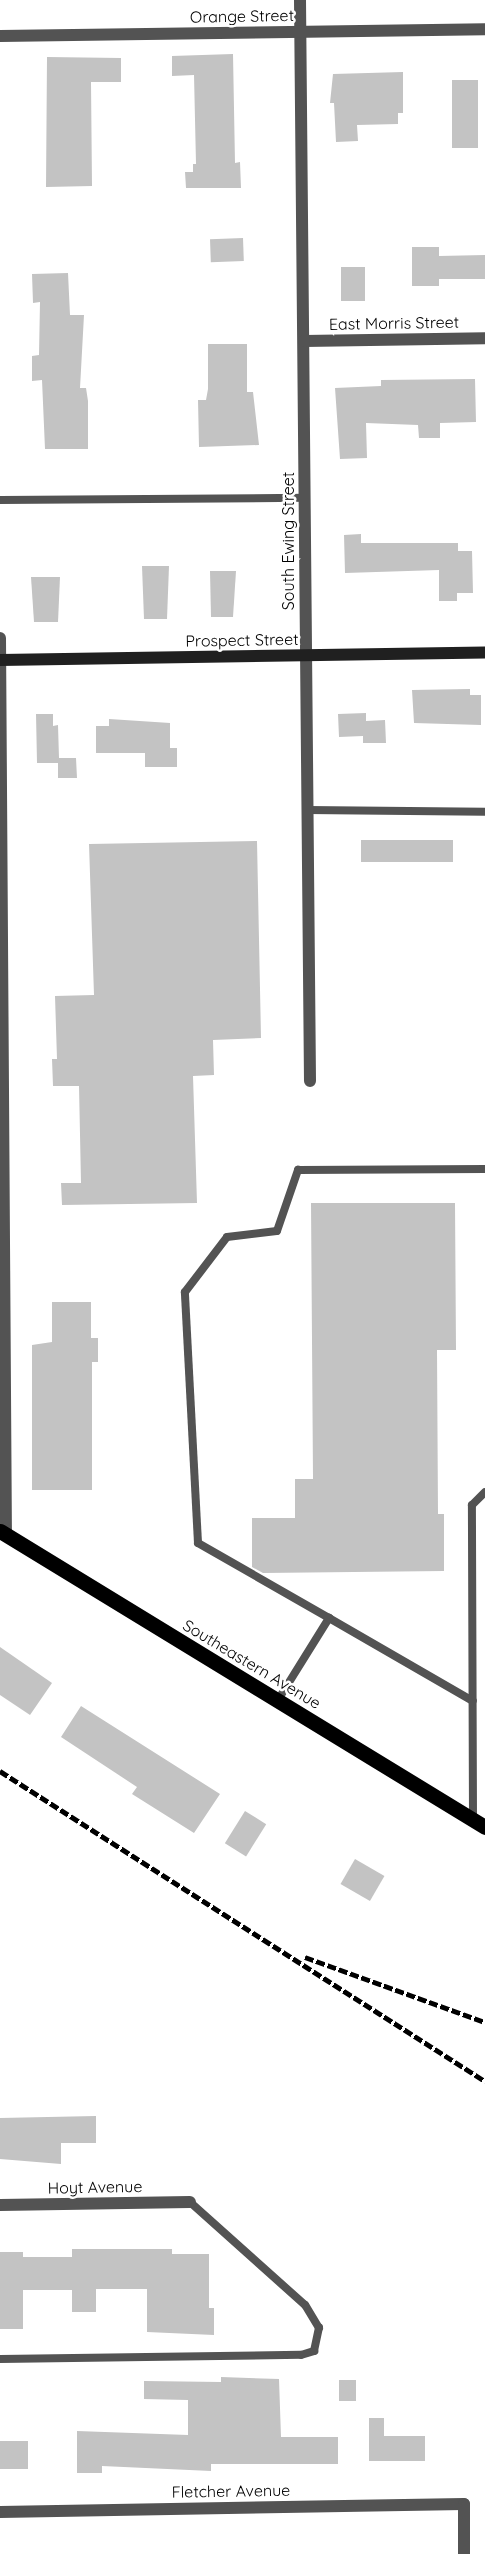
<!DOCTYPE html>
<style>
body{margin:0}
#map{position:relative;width:485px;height:2554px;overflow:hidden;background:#fff;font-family:Quicksand,sans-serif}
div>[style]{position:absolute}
.building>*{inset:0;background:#c3c3c3;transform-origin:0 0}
.lane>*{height:8px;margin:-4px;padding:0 4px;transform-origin:4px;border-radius:4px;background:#535353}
.street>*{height:12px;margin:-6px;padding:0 6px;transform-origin:6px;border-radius:6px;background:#535353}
.secondary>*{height:12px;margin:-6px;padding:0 6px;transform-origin:6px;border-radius:6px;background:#202020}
.primary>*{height:15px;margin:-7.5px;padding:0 7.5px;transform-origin:7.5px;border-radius:7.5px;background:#000}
.rail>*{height:4.5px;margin-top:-2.25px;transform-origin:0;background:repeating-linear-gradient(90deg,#000 0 9px,transparent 0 12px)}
span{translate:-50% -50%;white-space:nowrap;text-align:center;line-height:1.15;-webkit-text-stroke:5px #fff;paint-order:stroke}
.street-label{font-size:16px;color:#000}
</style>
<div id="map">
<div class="building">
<div style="clip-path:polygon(233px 54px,235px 163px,240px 162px,241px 188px,186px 188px,185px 172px,193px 172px,193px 164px,196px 164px,194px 75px,172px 76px,172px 56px)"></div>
<div style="clip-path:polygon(47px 57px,121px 58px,121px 82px,91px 82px,92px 186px,46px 187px)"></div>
<div style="clip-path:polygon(403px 72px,403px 113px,398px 113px,398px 124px,357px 125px,358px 141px,336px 142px,334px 103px,330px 103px,333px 74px)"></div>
<div style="left:452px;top:80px;width:26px;height:68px"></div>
<div style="left:243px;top:238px;width:23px;height:33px;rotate:88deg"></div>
<div style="clip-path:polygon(412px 247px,439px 247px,439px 256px,485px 255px,485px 279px,439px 279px,439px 286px,412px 286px)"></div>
<div style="left:341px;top:267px;width:24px;height:34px"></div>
<div style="clip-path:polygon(68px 273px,70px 315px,84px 315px,80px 388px,86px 388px,88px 401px,88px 449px,45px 449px,42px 380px,32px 381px,32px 356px,39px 355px,40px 302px,33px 303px,32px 274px)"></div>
<div style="clip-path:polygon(208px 344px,247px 344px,247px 392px,253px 392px,259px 445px,199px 447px,198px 400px,206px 400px,208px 389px)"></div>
<div style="clip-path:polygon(475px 379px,476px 422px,440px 423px,440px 438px,419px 438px,418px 425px,366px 423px,367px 458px,340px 459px,335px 388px,381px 386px,381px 380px)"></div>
<div style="clip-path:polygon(361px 534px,361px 543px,458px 543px,458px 551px,472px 551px,473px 593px,457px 593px,457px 601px,439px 601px,439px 570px,345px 573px,344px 535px)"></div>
<div style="clip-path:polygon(142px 566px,169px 566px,167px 619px,144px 619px)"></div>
<div style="clip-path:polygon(210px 571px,236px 571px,233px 617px,211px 617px)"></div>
<div style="clip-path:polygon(31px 577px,60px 577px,58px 622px,34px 622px)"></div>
<div style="clip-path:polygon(470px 689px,470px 695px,481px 695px,481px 725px,414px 723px,412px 690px)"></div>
<div style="clip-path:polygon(366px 713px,366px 721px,385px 720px,386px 743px,363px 743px,363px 736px,339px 737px,338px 714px)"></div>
<div style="clip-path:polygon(36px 714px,53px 714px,53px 726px,58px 725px,59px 758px,76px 758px,77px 778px,58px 778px,58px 763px,37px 763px)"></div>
<div style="clip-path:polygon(109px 719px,170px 723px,170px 748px,177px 748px,177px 767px,145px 767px,145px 753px,96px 753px,96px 726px,109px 726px)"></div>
<div style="left:453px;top:840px;width:22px;height:92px;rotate:90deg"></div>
<div style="clip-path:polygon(257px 841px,261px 1038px,213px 1040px,214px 1075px,193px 1076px,197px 1203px,62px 1205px,61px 1183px,81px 1183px,79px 1086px,53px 1086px,52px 1059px,57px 1059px,55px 996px,94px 995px,89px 844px)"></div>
<div style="clip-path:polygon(311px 1203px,455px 1203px,456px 1350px,437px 1350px,438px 1514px,444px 1514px,444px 1571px,263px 1573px,252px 1567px,252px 1518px,295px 1518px,295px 1479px,313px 1479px)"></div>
<div style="clip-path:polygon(52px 1302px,91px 1302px,91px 1338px,98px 1338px,98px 1362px,92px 1362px,92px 1490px,32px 1490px,32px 1345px,52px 1342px)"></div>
<div style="clip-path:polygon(0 1647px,52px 1683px,30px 1715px,0 1695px)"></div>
<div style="clip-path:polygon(81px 1706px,220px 1794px,194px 1833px,132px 1794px,137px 1787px,61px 1737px)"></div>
<div style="left:245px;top:1811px;width:25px;height:38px;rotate:32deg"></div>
<div style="left:355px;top:1859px;width:34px;height:29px;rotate:30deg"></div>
<div style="clip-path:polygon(96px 2116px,96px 2143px,61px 2143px,61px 2164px,0 2159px,0 2118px)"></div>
<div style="clip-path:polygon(72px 2249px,172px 2249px,172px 2254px,209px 2254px,209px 2308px,214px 2308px,214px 2335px,147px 2332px,147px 2289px,96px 2289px,96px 2312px,72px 2312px,72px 2290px,23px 2290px,23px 2329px,0 2329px,0 2252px,23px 2252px,23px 2257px,72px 2257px)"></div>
<div style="clip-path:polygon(221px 2377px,279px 2379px,281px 2437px,338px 2437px,338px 2464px,211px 2464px,211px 2471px,102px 2466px,102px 2473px,77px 2473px,77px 2431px,188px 2435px,188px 2400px,144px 2399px,144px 2381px,221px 2382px)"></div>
<div style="left:339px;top:2380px;width:17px;height:21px"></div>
<div style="clip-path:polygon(369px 2418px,384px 2418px,384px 2436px,425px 2436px,425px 2461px,369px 2461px)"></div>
<div style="left:0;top:2441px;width:28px;height:28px"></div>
</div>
<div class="lane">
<div style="left:0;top:500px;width:305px;rotate:-0.4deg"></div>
<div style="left:307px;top:810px;width:178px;rotate:0.6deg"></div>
<div style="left:329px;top:1618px;width:166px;rotate:30deg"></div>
<div style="left:278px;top:1700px;width:97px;rotate:-58.1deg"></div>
<div style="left:329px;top:1618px;width:151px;rotate:-150.2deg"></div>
<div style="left:198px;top:1543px;width:251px;rotate:-93deg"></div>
<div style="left:185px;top:1292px;width:69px;rotate:-52.6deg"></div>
<div style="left:227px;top:1237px;width:50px;rotate:-6.8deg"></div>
<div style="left:277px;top:1231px;width:65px;rotate:-71deg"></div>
<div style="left:298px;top:1170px;width:187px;rotate:-0.3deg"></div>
<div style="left:473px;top:1819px;width:314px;rotate:-90.2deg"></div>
<div style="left:472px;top:1505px;width:18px;rotate:-45deg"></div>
<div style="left:0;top:2359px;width:301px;rotate:-0.8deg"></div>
<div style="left:301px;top:2355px;width:14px;rotate:-17deg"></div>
<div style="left:314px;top:2351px;width:24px;rotate:-78deg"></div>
<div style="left:319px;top:2328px;width:27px;rotate:-121deg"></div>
<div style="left:305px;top:2305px;width:154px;rotate:-138.2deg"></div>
</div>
<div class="street">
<div style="left:300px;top:0;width:1081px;rotate:89.47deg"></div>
<div style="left:0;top:36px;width:485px;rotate:-0.8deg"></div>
<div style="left:304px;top:341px;width:181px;rotate:-0.9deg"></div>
<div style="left:0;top:638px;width:897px;rotate:89.62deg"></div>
<div style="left:0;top:2205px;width:190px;rotate:-0.9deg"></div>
<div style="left:0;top:2512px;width:464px;rotate:-1deg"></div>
<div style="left:464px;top:2504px;width:50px;rotate:90deg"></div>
</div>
<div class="secondary">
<div style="left:0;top:660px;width:485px;rotate:-0.9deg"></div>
</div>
<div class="primary">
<div style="left:0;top:1531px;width:568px;rotate:31.4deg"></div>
</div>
<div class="rail">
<div style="left:0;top:1771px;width:576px;rotate:32.59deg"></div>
<div style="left:305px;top:1957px;width:191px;rotate:19.9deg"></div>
</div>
<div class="street-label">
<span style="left:242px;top:16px;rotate:-1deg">Orange Street</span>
<span style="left:394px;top:323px;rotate:-1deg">East Morris Street</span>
<span style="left:288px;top:541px;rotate:-90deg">South Ewing Street</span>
<span style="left:242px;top:640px;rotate:-1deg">Prospect Street</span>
<span style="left:252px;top:1664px;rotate:31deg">Southeastern Avenue</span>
<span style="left:95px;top:2187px;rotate:-1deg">Hoyt Avenue</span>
<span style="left:231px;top:2491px;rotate:-1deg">Fletcher Avenue</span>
</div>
</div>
